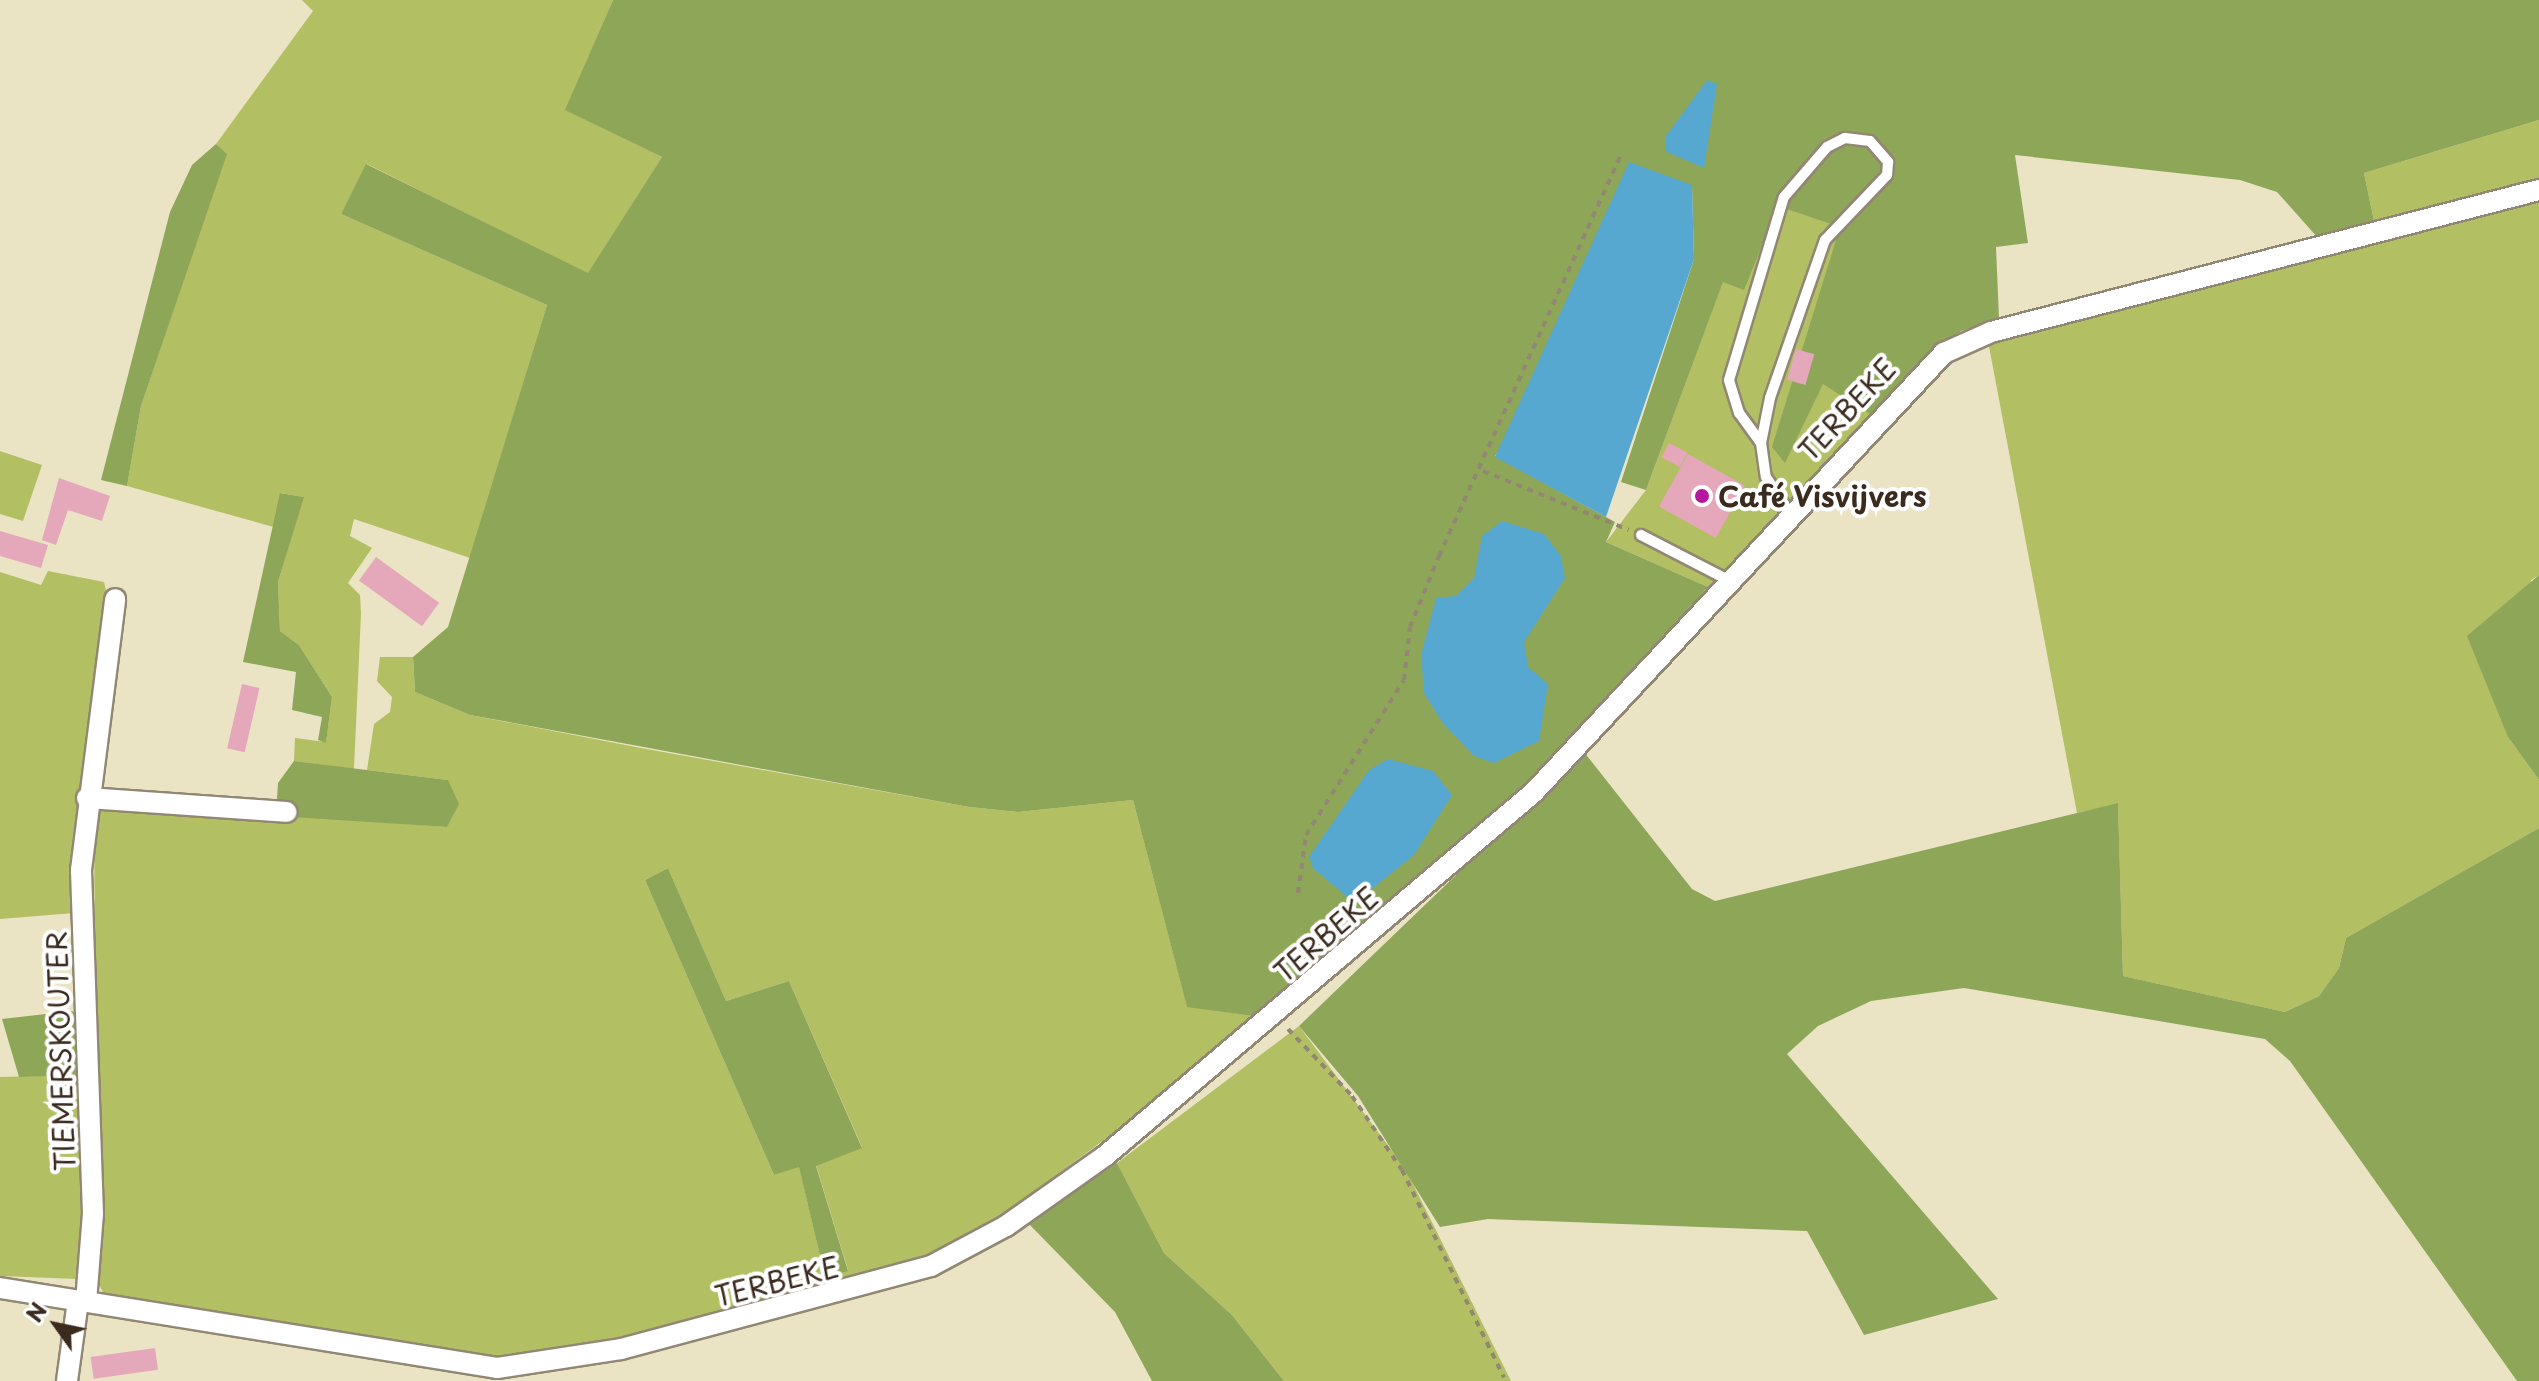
<!DOCTYPE html>
<meta charset="utf-8">
<style>
body{margin:0}
#map{position:relative;width:2539px;height:1381px;overflow:hidden;background:#eae4c5;font-family:"Playpen Sans",sans-serif}
div>[style]{position:absolute}
.green>*{inset:0;background:#b2bf62}
.forest>*{inset:0;background:#8da658}
.water>*{inset:0;background:#56a8d1}
.building>*{inset:0;background:#e5a8ba;transform-origin:0 0}
.path>*{height:4px;margin-top:-2px;transform-origin:0;background:repeating-linear-gradient(90deg,#928772 0 6px,transparent 0 12px)}
.roads{filter:drop-shadow(2px 0 #928772) drop-shadow(-2px 0 #928772) drop-shadow(0 2px #928772) drop-shadow(0 -2px #928772)}
.service>*{height:10px;margin:-5px;padding:0 5px;transform-origin:5px;border-radius:5px;background:#fff}
.minor>*{height:20px;margin:-10px;padding:0 10px;transform-origin:10px;border-radius:10px;background:#fff}
.dots>*{width:22px;height:22px;translate:-50% -50%;box-sizing:border-box;border:4px solid #fff;border-radius:50%}
span{translate:-50% -50%;white-space:nowrap;text-align:center;line-height:1.15;-webkit-text-stroke:8px #fff;paint-order:stroke}
.street-label{font-size:28px;color:#3b2a1e}
.poi-label{font-size:28px;color:#3b2a1e;font-weight:700}
.left{translate:0 -50%;text-align:left}
.north{position:absolute;left:16px;top:1285px;width:80px;height:80px;-webkit-text-stroke:6px #fff;paint-order:stroke;rotate:303deg;font-size:22px;font-weight:700;line-height:32px;text-align:center;color:#3b2a1e}
.north::after{content:'';display:block;margin:auto;width:28px;height:36px;background:#3b2a1e;clip-path:polygon(50% 0,100% 100%,50% 72%,0 100%)}
</style>
<div id="map">
<div class="green">
<div style="clip-path:polygon(302px 0,613px 0,566px 110px,662px 157px,588px 274px,367px 164px,341px 214px,547px 305px,470px 558px,354px 519px,350px 536px,372px 548px,348px 583px,360px 595px,361px 613px,354px 769px,294px 761px,295px 738px,326px 742px,332px 697px,299px 645px,280px 631px,278px 582px,303px 497px,281px 493px,277px 528px,127px 486px,141px 406px,226px 154px,216px 144px,313px 11px)"></div>
<div style="clip-path:polygon(2539px 120px,2539px 178px,2374px 221px,2364px 173px)"></div>
<div style="clip-path:polygon(1716px 130px,1999px 318px,1961px 331px,1927px 355px,1708px 587px,1606px 542px,1646px 490px,1723px 281px)"></div>
<div style="clip-path:polygon(2539px 198px,2539px 575px,2531px 580px,2508px 737px,2539px 780px,2539px 828px,2346px 938px,2339px 968px,2319px 996px,2285px 1012px,2123px 976px,2118px 804px,2077px 813px,1988px 341px)"></div>
<div style="clip-path:polygon(0 451px,42px 465px,23px 521px,0 514px)"></div>
<div style="clip-path:polygon(48px 571px,104px 582px,110px 609px,72px 844px,74px 913px,0 919px,0 572px,41px 585px)"></div>
<div style="clip-path:polygon(evenodd,380px 657px,413px 657px,415px 692px,470px 715px,641px 748px,969px 807px,1018px 812px,1133px 800px,1187px 1006px,1253px 1016px,1137px 1116px,978px 1232px,915px 1264px,828px 1291px,523px 1359px,465px 1358px,105px 1296px,97px 1281px,94px 816px,101px 806px,138px 804px,447px 827px,448px 780px,367px 770px,374px 724px,390px 712px,392px 697px,377px 681px,380px 657px,668px 868px,726px 1001px,789px 981px,862px 1147px,816px 1165px,848px 1270px,825px 1277px,799px 1166px,774px 1175px,645px 880px,668px 868px)"></div>
<div style="clip-path:polygon(1299px 1026px,1405px 1168px,1511px 1381px,1284px 1381px,1232px 1315px,1164px 1253px,1117px 1163px)"></div>
<div style="clip-path:polygon(80px 1075px,83px 1262px,77px 1279px,0 1276px,0 1077px)"></div>
</div>
<div class="forest">
<div style="clip-path:polygon(613px 0,2539px 0,2539px 120px,2364px 173px,2374px 221px,2318px 238px,2277px 192px,2240px 180px,2015px 155px,2028px 243px,1996px 247px,1999px 318px,1961px 331px,1927px 355px,1870px 414px,1823px 384px,1785px 463px,1772px 447px,1840px 227px,1778px 206px,1744px 290px,1723px 282px,1646px 490px,1621px 482px,1694px 259px,1692px 186px,1495px 456px,1615px 522px,1606px 542px,1708px 587px,1526px 783px,1253px 1016px,1187px 1007px,1133px 800px,1018px 812px,969px 807px,470px 715px,415px 692px,413px 657px,448px 627px,547px 305px,341px 214px,366px 164px,588px 273px,662px 157px,565px 110px)"></div>
<div style="clip-path:polygon(216px 144px,227px 154px,141px 406px,127px 486px,101px 480px,170px 212px,192px 165px)"></div>
<div style="clip-path:polygon(280px 493px,304px 497px,278px 582px,280px 631px,299px 645px,332px 697px,326px 743px,318px 740px,322px 717px,292px 710px,296px 672px,243px 662px)"></div>
<div style="clip-path:polygon(2539px 575px,2539px 780px,2508px 737px,2467px 636px)"></div>
<div style="clip-path:polygon(1584px 752px,1692px 889px,1715px 901px,2118px 803px,2123px 976px,2285px 1012px,2319px 996px,2339px 968px,2346px 938px,2539px 828px,2539px 1381px,2517px 1381px,2290px 1061px,2265px 1039px,1964px 988px,1871px 1001px,1818px 1026px,1787px 1054px,1998px 1299px,1864px 1335px,1807px 1231px,1488px 1219px,1440px 1227px,1358px 1096px,1299px 1026px)"></div>
<div style="clip-path:polygon(294px 761px,448px 780px,459px 804px,447px 827px,276px 816px,278px 783px)"></div>
<div style="clip-path:polygon(668px 868px,726px 1001px,789px 981px,862px 1148px,816px 1166px,848px 1271px,825px 1277px,799px 1167px,774px 1175px,645px 880px)"></div>
<div style="clip-path:polygon(72px 1011px,79px 1015px,80px 1075px,19px 1077px,2px 1019px)"></div>
<div style="clip-path:polygon(1117px 1163px,1164px 1253px,1232px 1315px,1284px 1381px,1152px 1381px,1115px 1312px,1028px 1223px)"></div>
</div>
<div class="water">
<div style="clip-path:polygon(1707px 80px,1717px 84px,1704px 168px,1665px 151px,1666px 136px)"></div>
<div style="clip-path:polygon(1629px 162px,1692px 185px,1694px 259px,1606px 517px,1495px 457px)"></div>
<div style="clip-path:polygon(1502px 521px,1544px 534px,1561px 556px,1565px 578px,1524px 642px,1528px 667px,1548px 684px,1539px 741px,1494px 763px,1474px 756px,1442px 722px,1424px 693px,1421px 655px,1436px 598px,1456px 596px,1474px 578px,1482px 536px)"></div>
<div style="clip-path:polygon(1388px 759px,1433px 771px,1452px 795px,1414px 855px,1354px 903px,1313px 868px,1309px 857px,1369px 770px)"></div>
</div>
<div class="building">
<div style="left:1796px;top:349px;width:19px;height:32px;rotate:16deg"></div>
<div style="left:1669px;top:443px;width:21px;height:16px;rotate:28deg"></div>
<div style="left:1688px;top:454px;width:65px;height:60px;rotate:29deg"></div>
<div style="clip-path:polygon(59px 478px,110px 496px,102px 521px,68px 510px,56px 545px,42px 540px)"></div>
<div style="clip-path:polygon(0 531px,48px 545px,41px 568px,0 556px)"></div>
<div style="left:376px;top:557px;width:78px;height:29px;rotate:36deg"></div>
<div style="left:242px;top:684px;width:18px;height:66px;rotate:13deg"></div>
<div style="left:155px;top:1348px;width:22px;height:65px;rotate:82deg"></div>
</div>
<div class="path">
<div style="left:1483px;top:471px;width:157px;rotate:22deg"></div>
<div style="left:1298px;top:893px;width:59px;rotate:-82.1deg"></div>
<div style="left:1306px;top:835px;width:183px;rotate:-57.7deg"></div>
<div style="left:1404px;top:680px;width:53px;rotate:-83.5deg"></div>
<div style="left:1410px;top:627px;width:77px;rotate:-67.8deg"></div>
<div style="left:1439px;top:556px;width:444px;rotate:-65.6deg"></div>
<div style="left:1288px;top:1029px;width:93px;rotate:46.3deg"></div>
<div style="left:1352px;top:1096px;width:89px;rotate:56deg"></div>
<div style="left:1402px;top:1170px;width:231px;rotate:63.8deg"></div>
</div>
<div class="roads">
<div class="service">
<div style="left:1761px;top:443px;width:37px;rotate:-126deg"></div>
<div style="left:1739px;top:413px;width:34px;rotate:-107deg"></div>
<div style="left:1729px;top:380px;width:191px;rotate:-73.3deg"></div>
<div style="left:1784px;top:197px;width:66px;rotate:-49.3deg"></div>
<div style="left:1827px;top:147px;width:20px;rotate:-27deg"></div>
<div style="left:1845px;top:138px;width:25px;rotate:7deg"></div>
<div style="left:1870px;top:141px;width:28px;rotate:49deg"></div>
<div style="left:1888px;top:162px;width:13px;rotate:94deg"></div>
<div style="left:1887px;top:175px;width:90px;rotate:133.6deg"></div>
<div style="left:1825px;top:240px;width:167px;rotate:109.2deg"></div>
<div style="left:1770px;top:398px;width:46px;rotate:101.3deg"></div>
<div style="left:1761px;top:443px;width:34px;rotate:82deg"></div>
<div style="left:1766px;top:477px;width:42px;rotate:56.7deg"></div>
<div style="left:1641px;top:535px;width:98px;rotate:27.3deg"></div>
</div>
<div class="minor">
<div style="left:87px;top:798px;width:200px;rotate:4deg"></div>
<div style="left:0;top:1288px;width:503px;rotate:9.14deg"></div>
<div style="left:497px;top:1368px;width:125px;rotate:-8.7deg"></div>
<div style="left:621px;top:1349px;width:321px;rotate:-15deg"></div>
<div style="left:931px;top:1266px;width:85px;rotate:-28.1deg"></div>
<div style="left:1006px;top:1226px;width:121px;rotate:-35.3deg"></div>
<div style="left:1105px;top:1156px;width:563px;rotate:-40.31deg"></div>
<div style="left:1534px;top:792px;width:601px;rotate:-46.96deg"></div>
<div style="left:1944px;top:353px;width:51px;rotate:-24.1deg"></div>
<div style="left:1991px;top:332px;width:566px;rotate:-14.53deg"></div>
<div style="left:86px;top:1302px;width:88px;rotate:-85.5deg"></div>
<div style="left:93px;top:1214px;width:344px;rotate:-92deg"></div>
<div style="left:81px;top:870px;width:273px;rotate:-82.8deg"></div>
<div style="left:67px;top:1381px;width:81px;rotate:-82.2deg"></div>
</div>
</div>
<div class="dots">
<div style="left:1702px;top:496px;background:#b5179e"></div>
</div>
<div class="street-label">
<span style="left:1847px;top:409px;rotate:-47deg">TERBEKE</span>
<span style="left:1326px;top:934px;rotate:-41deg">TERBEKE</span>
<span style="left:60px;top:1051px;rotate:-92deg">TIEMERSKOUTER</span>
<span style="left:777px;top:1281px;rotate:-14deg">TERBEKE</span>
</div>
<div class="poi-label">
<span class="left" style="left:1718px;top:496px">Café Visvijvers</span>
</div>
<div class="north">N</div>
</div>
